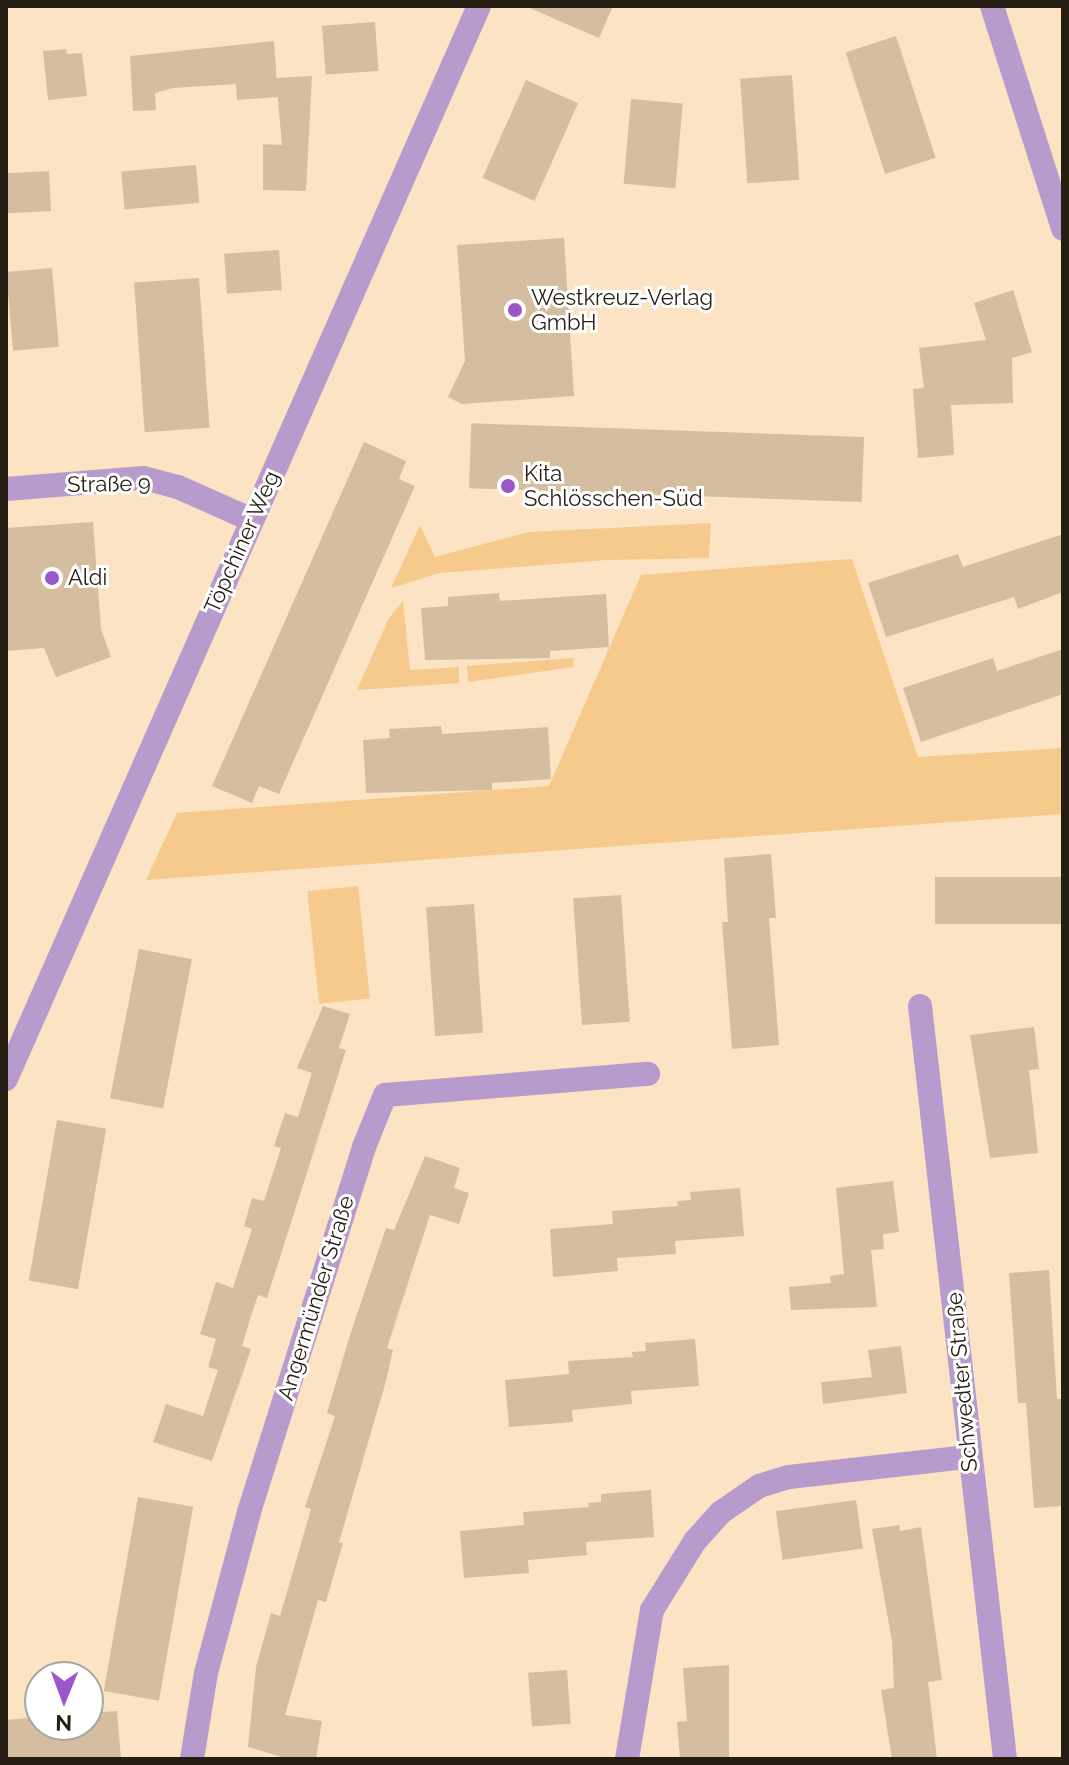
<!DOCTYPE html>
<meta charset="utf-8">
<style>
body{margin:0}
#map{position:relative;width:1069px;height:1765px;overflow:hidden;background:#fbe3c3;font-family:Raleway,sans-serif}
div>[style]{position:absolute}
.green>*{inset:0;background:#f6c98c;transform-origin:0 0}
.building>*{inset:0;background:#d5be9f;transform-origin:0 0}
.minor>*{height:24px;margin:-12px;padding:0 12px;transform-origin:12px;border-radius:12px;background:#b79bcc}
.tertiary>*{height:24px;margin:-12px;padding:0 12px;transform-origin:12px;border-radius:12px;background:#b79bcc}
.dots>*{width:22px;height:22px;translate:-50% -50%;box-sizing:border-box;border:4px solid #fff;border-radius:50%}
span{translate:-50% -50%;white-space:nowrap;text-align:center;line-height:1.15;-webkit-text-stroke:6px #fff;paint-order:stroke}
.poi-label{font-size:22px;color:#261e12}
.left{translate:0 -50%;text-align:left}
.street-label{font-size:22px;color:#261e12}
.frame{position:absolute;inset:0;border:8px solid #261e12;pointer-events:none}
.north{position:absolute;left:24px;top:1661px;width:80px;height:80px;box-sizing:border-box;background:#fff;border:2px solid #a8a5a0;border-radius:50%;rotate:181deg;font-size:22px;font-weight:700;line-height:32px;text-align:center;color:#261e12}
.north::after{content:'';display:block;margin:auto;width:28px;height:36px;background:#9d56c9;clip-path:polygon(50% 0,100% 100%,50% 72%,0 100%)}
</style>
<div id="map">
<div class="green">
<div style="clip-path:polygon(711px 523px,709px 558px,607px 560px,440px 573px,391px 588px,420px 525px,435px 557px,529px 532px)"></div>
<div style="clip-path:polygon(852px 559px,918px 757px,1063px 748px,1063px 814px,146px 880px,177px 813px,549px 786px,641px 575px)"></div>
<div style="clip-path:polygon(403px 601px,410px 670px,459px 667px,459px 683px,357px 690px,389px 618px)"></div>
<div style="clip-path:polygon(573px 658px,574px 667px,468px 682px,467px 666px)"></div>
<div style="left:358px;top:886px;width:113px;height:51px;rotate:84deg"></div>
</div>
<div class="building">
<div style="clip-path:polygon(525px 6px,613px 6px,599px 38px)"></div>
<div style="left:375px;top:22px;width:49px;height:53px;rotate:86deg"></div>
<div style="left:896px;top:36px;width:128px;height:53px;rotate:72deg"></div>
<div style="clip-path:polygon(274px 41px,278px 97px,237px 100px,236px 84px,173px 88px,155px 93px,156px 110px,133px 111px,130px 56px)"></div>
<div style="clip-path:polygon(66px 49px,67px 54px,82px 53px,87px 96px,48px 100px,43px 51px)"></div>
<div style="left:792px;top:75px;width:105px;height:52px;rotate:86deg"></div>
<div style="clip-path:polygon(312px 76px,306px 191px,263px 190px,263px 144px,282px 145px,276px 78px)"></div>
<div style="left:526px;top:80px;width:57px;height:107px;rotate:24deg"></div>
<div style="left:631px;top:99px;width:52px;height:85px;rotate:5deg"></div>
<div style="left:196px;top:165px;width:38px;height:75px;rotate:85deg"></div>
<div style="left:49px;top:171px;width:40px;height:43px;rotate:87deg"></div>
<div style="clip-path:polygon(564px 238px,574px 396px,462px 404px,448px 397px,465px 361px,457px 245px)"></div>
<div style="left:279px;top:250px;width:40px;height:55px;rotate:86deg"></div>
<div style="left:52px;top:268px;width:79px;height:46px;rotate:85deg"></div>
<div style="left:199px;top:278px;width:150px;height:65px;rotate:86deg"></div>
<div style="clip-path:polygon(1013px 290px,1032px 352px,1012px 358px,1013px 403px,951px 405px,954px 455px,918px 458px,913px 389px,924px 388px,919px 348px,986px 340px,974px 303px)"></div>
<div style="left:864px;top:437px;width:65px;height:393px;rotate:92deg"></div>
<div style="clip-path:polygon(364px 442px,406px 461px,399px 479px,415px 486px,279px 794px,259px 786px,252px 803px,212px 786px)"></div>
<div style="clip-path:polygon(93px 522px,101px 629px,111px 657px,56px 677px,44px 648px,6px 651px,6px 528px)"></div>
<div style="clip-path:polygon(1063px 534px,1063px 592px,1018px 609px,1014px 597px,886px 637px,868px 583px,958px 554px,963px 567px)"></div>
<div style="clip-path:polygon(499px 593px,500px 601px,606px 594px,609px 647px,550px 651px,550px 658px,425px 660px,421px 608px,448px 606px,448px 597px)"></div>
<div style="clip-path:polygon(1063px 649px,1063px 694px,921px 742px,903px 688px,993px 658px,997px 671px)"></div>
<div style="clip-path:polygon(441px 726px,442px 734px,548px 727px,551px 779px,492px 783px,492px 790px,366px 793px,363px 740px,390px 738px,389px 729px)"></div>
<div style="clip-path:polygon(771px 854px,776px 918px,769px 918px,779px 1045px,732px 1049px,722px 922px,728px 922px,724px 858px)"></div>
<div style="left:1063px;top:877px;width:47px;height:128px;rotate:90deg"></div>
<div style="left:621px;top:895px;width:127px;height:48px;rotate:86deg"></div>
<div style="left:474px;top:904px;width:129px;height:48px;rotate:86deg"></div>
<div style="left:139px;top:949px;width:54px;height:152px;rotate:11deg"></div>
<div style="clip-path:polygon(323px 1006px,350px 1014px,339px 1048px,346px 1050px,267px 1298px,258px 1295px,250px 1319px,242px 1346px,251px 1349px,212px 1461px,153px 1442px,166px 1404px,203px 1416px,218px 1370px,208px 1367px,216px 1339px,200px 1334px,216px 1282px,233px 1288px,252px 1229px,244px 1226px,252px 1198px,264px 1201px,281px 1148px,274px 1146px,285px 1113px,298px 1117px,312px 1073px,297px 1068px)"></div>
<div style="clip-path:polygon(1034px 1027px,1039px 1069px,1029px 1070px,1038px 1153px,990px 1158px,970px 1035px)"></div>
<div style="left:57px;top:1120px;width:50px;height:163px;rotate:10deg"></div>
<div style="clip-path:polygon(425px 1156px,460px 1168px,454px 1188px,469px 1193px,459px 1224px,430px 1215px,387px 1348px,393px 1350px,386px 1381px,339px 1542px,343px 1543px,326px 1602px,318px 1600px,285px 1715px,322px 1721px,316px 1759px,289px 1759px,248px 1747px,256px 1667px,271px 1613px,280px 1616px,311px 1509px,305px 1507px,335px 1416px,327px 1413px,350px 1335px,386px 1228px,394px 1230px)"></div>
<div style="clip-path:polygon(893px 1181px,899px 1232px,883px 1234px,884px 1249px,871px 1250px,877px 1307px,791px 1310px,789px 1287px,831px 1283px,830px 1276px,844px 1274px,836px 1188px)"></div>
<div style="clip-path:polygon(740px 1188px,744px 1236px,675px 1241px,676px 1254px,617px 1258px,618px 1271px,553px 1277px,550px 1229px,613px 1224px,612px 1211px,678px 1206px,677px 1201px,691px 1200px,690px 1192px)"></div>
<div style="clip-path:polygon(1049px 1270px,1057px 1399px,1063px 1399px,1063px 1506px,1034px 1508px,1026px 1403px,1018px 1403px,1009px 1273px)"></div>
<div style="clip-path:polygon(695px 1339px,699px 1386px,631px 1391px,632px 1404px,572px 1410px,573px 1422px,509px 1427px,505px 1380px,569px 1374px,568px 1361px,633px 1357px,632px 1352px,646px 1351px,645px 1343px)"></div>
<div style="clip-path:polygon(901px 1346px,907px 1393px,823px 1404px,821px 1382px,872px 1377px,868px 1350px)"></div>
<div style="clip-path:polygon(651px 1490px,654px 1537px,586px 1542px,587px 1555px,528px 1560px,529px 1573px,464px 1578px,460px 1531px,524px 1525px,523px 1512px,589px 1507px,588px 1503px,601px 1502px,601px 1494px)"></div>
<div style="left:138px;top:1497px;width:56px;height:197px;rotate:10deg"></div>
<div style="left:856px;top:1500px;width:49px;height:81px;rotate:82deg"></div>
<div style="clip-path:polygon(899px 1525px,900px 1531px,921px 1527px,942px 1680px,928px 1682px,937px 1759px,892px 1759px,881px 1690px,894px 1688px,892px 1641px,872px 1529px)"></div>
<div style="clip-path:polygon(729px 1665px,729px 1759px,680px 1759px,677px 1722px,687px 1721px,683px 1668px)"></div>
<div style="left:567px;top:1670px;width:54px;height:39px;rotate:86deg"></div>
<div style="clip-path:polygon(117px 1711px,121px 1759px,6px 1759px,6px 1720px,40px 1717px,40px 1725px,88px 1725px,88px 1713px)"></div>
</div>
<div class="minor">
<div style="left:992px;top:6px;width:234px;rotate:72.3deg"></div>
<div style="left:6px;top:489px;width:138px;rotate:-4.6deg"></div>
<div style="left:144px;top:478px;width:35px;rotate:15deg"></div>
<div style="left:178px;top:487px;width:81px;rotate:24deg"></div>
<div style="left:920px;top:1006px;width:758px;rotate:83.56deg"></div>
<div style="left:192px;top:1759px;width:87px;rotate:-80.8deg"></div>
<div style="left:206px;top:1673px;width:167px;rotate:-75deg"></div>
<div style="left:249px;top:1512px;width:383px;rotate:-72.5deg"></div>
<div style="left:364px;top:1147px;width:56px;rotate:-68deg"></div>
<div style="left:385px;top:1095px;width:264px;rotate:-4.6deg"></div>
<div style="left:627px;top:1759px;width:151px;rotate:-80.5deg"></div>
<div style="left:652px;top:1610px;width:81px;rotate:-58.1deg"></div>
<div style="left:695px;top:1541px;width:38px;rotate:-48deg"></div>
<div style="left:720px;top:1513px;width:47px;rotate:-34.7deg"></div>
<div style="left:759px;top:1486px;width:31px;rotate:-17deg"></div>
<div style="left:789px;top:1477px;width:180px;rotate:-6.4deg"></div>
</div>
<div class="tertiary">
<div style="left:6px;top:1079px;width:1173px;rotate:-66.21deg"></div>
</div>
<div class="dots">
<div style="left:515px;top:310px;background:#9d56c9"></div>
<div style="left:508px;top:486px;background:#9d56c9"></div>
<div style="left:52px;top:578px;background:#9d56c9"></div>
</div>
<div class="poi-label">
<span class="left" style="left:531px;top:310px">Westkreuz-Verlag<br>GmbH</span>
<span class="left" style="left:524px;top:486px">Kita<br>Schlösschen-Süd</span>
<span class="left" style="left:68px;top:578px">Aldi</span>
</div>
<div class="street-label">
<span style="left:109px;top:484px;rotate:-1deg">Straße 9</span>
<span style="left:242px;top:542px;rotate:-66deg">Töpchiner Weg</span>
<span style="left:316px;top:1298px;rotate:-73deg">Angermünder Straße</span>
<span style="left:962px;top:1382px;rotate:-95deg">Schwedter Straße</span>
</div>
<div class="frame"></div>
<div class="north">N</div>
</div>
